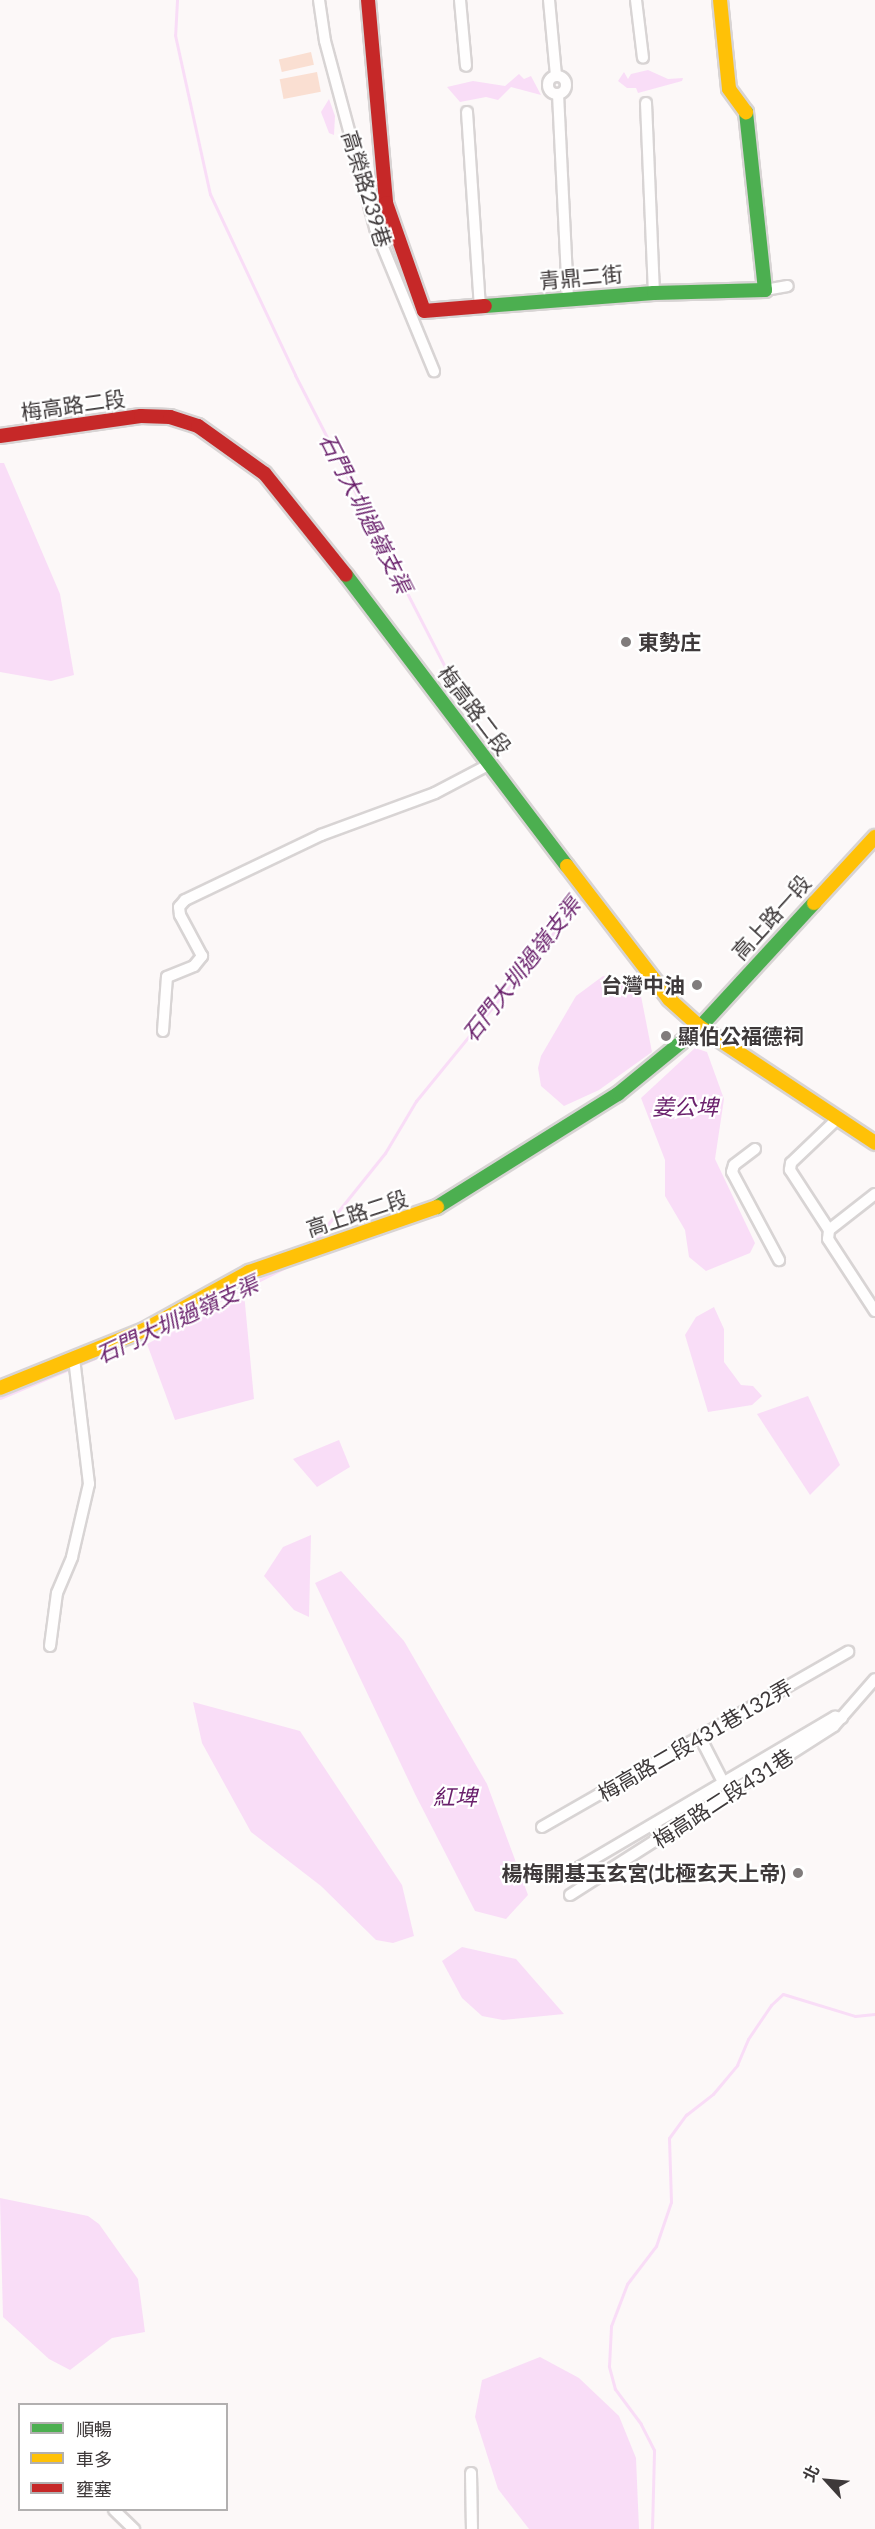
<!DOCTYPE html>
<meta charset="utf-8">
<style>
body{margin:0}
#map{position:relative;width:875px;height:2529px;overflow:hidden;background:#fcf8f8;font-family:Lato,"Noto Sans TC",sans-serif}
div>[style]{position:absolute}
.green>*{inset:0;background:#fadfd2;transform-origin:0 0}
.water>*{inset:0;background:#f9ddf7}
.stream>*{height:3px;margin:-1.5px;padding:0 1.5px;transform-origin:1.5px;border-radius:1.5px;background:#f9ddf7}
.roads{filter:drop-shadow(2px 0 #d8d4d4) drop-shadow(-2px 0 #d8d4d4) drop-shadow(0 2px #d8d4d4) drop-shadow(0 -2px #d8d4d4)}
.street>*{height:10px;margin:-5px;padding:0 5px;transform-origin:5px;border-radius:5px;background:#fffefe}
.street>.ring{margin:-5px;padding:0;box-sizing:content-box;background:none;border:10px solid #fffefe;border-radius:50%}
.fast>*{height:14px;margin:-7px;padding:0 7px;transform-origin:7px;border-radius:7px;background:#4caf50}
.slow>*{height:14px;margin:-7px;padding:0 7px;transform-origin:7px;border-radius:7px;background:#ffc107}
.jam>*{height:14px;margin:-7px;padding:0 7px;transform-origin:7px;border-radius:7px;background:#c62828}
.dots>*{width:16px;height:16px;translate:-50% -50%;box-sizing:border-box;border:3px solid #fff;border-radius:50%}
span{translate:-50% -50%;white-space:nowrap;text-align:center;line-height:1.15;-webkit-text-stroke:4.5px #fff;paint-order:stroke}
.street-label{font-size:21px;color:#3e393a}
.poi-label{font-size:21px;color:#3e393a;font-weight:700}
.left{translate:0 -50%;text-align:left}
.right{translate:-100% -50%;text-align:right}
.water-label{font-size:22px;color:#6a216c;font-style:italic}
.legend{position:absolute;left:18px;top:2403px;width:210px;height:108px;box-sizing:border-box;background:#fff;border:2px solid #b2b0b0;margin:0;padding:8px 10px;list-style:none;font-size:18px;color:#3e393a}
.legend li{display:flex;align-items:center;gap:12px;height:30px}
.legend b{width:30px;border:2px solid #b2b0b0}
.north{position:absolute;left:797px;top:2451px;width:60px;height:60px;-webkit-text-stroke:4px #fff;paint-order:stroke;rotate:296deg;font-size:16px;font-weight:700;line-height:24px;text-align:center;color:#3e393a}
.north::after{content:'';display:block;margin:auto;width:21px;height:27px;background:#3e393a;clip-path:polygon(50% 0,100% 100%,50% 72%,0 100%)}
</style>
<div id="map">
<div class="green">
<div style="left:311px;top:52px;width:13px;height:33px;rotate:77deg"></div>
<div style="left:317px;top:72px;width:20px;height:38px;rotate:79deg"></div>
</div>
<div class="water">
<div style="clip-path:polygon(648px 70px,668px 79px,683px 78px,682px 81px,638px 93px,636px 88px,627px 88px,618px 81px,624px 72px,628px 79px,631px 74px)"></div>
<div style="clip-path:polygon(519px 74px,524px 79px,531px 76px,541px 95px,511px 87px,498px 100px,486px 97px,460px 102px,447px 87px,473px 81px,505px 86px)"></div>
<div style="clip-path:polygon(329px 99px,335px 116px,334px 135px,329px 133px,321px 112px)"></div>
<div style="clip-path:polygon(0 463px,4px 463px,60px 594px,74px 675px,51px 681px,0 672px)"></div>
<div style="clip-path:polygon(603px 976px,620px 979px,641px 996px,652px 1052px,599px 1090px,564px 1106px,541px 1086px,538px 1068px,541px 1056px,576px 996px)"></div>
<div style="clip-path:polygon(695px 1048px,707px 1052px,724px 1099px,715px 1159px,755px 1243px,750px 1253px,706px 1271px,689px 1257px,685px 1230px,665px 1196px,665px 1160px,641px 1098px)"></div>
<div style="clip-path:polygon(244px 1293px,254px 1399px,175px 1420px,147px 1344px)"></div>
<div style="clip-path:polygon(714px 1307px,724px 1329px,724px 1362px,741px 1385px,753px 1386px,762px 1396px,752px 1405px,708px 1412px,685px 1335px,696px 1317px)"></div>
<div style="clip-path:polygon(808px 1396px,840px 1465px,810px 1495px,757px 1414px)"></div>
<div style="clip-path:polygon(339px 1440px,350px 1467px,317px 1487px,293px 1459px)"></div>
<div style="clip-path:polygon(311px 1535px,309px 1617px,294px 1610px,264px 1576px,283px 1547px)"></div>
<div style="clip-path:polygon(341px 1571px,404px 1641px,487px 1784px,528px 1895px,506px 1919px,475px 1911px,416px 1796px,315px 1583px)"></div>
<div style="clip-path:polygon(193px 1702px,300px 1731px,402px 1885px,414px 1936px,393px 1943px,376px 1940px,321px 1886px,251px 1832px,202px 1743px)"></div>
<div style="clip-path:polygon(462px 1947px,516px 1959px,564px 2014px,503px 2020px,482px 2016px,462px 1998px,442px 1961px)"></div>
<div style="clip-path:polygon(0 2198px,88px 2216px,99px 2224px,138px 2279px,145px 2332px,112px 2338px,70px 2370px,49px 2359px,3px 2317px)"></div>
<div style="clip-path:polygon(540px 2357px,579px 2378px,619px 2416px,636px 2458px,639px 2529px,529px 2529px,498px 2489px,475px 2417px,482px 2380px)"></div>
</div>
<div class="stream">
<div style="left:177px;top:0;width:35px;rotate:93deg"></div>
<div style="left:175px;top:35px;width:163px;rotate:77.6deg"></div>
<div style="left:210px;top:194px;width:200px;rotate:64.8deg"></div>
<div style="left:295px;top:375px;width:387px;rotate:62.8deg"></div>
<div style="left:472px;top:719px;width:14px;rotate:82deg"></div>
<div style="left:312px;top:1244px;width:117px;rotate:-51.3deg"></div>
<div style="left:385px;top:1153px;width:61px;rotate:-59.2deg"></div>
<div style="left:416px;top:1101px;width:266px;rotate:-50.8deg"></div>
<div style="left:152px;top:1334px;width:152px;rotate:-26.6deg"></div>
<div style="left:0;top:1398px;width:155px;rotate:-22.8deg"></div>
<div style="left:652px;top:2529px;width:79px;rotate:-88.5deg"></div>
<div style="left:654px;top:2450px;width:29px;rotate:-117deg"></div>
<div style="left:641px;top:2424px;width:44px;rotate:-126.6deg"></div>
<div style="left:615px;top:2389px;width:24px;rotate:-105deg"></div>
<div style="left:609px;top:2366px;width:40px;rotate:-87.1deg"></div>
<div style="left:611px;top:2326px;width:45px;rotate:-69.1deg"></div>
<div style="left:627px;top:2284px;width:48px;rotate:-52.7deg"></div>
<div style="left:656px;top:2246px;width:46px;rotate:-71.2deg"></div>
<div style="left:671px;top:2202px;width:64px;rotate:-91.8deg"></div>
<div style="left:669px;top:2138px;width:29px;rotate:-54deg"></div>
<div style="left:686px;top:2115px;width:34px;rotate:-38deg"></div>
<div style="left:713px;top:2094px;width:38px;rotate:-50deg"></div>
<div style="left:737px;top:2065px;width:28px;rotate:-67deg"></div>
<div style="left:748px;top:2039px;width:41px;rotate:-55.9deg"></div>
<div style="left:771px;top:2005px;width:16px;rotate:-43deg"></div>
<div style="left:783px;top:1994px;width:75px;rotate:17deg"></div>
<div style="left:855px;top:2016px;width:20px;rotate:-6deg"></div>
</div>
<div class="roads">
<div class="street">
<div style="left:319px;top:0;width:41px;rotate:81.7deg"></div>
<div style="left:325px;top:41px;width:194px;rotate:75deg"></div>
<div style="left:375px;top:228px;width:155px;rotate:67.6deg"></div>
<div style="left:460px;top:0;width:66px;rotate:84.8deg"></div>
<div style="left:549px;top:0;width:76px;rotate:84.7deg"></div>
<div style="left:636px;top:0;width:58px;rotate:83.1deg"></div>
<div class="ring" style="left:548px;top:76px;width:8px;height:8px"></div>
<div style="left:558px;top:94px;width:206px;rotate:87.2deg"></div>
<div style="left:646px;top:103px;width:190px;rotate:87.6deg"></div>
<div style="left:467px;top:112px;width:195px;rotate:86.2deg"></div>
<div style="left:765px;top:290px;width:23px;rotate:-10deg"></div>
<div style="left:163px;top:1031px;width:54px;rotate:-85.8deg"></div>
<div style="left:167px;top:977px;width:29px;rotate:-22deg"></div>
<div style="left:194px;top:966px;width:13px;rotate:-51deg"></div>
<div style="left:202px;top:956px;width:47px;rotate:-118.2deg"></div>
<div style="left:180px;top:915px;width:8px;rotate:-97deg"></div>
<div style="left:179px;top:907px;width:9px;rotate:-49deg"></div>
<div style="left:185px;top:900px;width:151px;rotate:-25.5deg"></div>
<div style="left:321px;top:835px;width:121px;rotate:-20.2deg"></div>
<div style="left:435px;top:793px;width:62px;rotate:-27.8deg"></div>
<div style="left:755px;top:1149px;width:26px;rotate:143deg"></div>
<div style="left:734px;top:1165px;width:7px;rotate:106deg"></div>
<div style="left:732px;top:1172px;width:100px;rotate:61.9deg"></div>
<div style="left:875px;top:1194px;width:58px;rotate:142deg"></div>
<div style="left:829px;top:1230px;width:9px;rotate:96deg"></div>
<div style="left:828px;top:1239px;width:86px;rotate:56.9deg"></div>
<div style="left:829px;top:1230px;width:72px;rotate:-123deg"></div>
<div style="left:790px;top:1170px;width:7px;rotate:-82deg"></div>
<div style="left:791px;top:1163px;width:64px;rotate:-43.7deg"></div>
<div style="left:50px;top:1646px;width:53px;rotate:-82.5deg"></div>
<div style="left:57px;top:1593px;width:39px;rotate:-67deg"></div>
<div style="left:72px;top:1557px;width:75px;rotate:-76.9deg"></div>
<div style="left:89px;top:1484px;width:127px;rotate:-96.8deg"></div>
<div style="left:700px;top:1737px;width:51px;rotate:62.9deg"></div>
<div style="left:542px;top:1827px;width:353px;rotate:-29.8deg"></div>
<div style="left:563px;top:1877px;width:316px;rotate:-30.5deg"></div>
<div style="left:835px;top:1717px;width:7px;rotate:8deg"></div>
<div style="left:570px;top:1895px;width:313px;rotate:-32.6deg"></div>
<div style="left:834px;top:1726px;width:62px;rotate:-48.9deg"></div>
<div style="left:471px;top:2473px;width:56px;rotate:89deg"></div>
<div style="left:114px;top:2510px;width:28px;rotate:44deg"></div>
</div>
<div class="fast">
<div style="left:485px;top:306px;width:169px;rotate:-4.4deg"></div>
<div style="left:654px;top:293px;width:111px;rotate:-1.5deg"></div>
<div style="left:765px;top:290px;width:179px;rotate:-96.1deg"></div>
<div style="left:346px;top:575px;width:365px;rotate:52.8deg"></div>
<div style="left:437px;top:1207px;width:213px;rotate:-32deg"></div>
<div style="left:618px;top:1094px;width:106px;rotate:-39.3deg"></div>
<div style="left:700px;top:1027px;width:168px;rotate:-47.4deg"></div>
</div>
<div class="slow">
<div style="left:720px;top:0;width:89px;rotate:84.2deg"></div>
<div style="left:729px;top:89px;width:29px;rotate:54deg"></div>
<div style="left:567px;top:866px;width:168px;rotate:52.5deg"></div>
<div style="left:669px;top:999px;width:42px;rotate:42.1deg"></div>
<div style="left:700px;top:1027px;width:210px;rotate:33.5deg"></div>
<div style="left:814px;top:903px;width:90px;rotate:-47.3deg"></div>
<div style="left:0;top:1388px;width:155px;rotate:-21.9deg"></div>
<div style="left:144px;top:1330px;width:120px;rotate:-28.9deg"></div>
<div style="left:249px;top:1272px;width:199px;rotate:-19.1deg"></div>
</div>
<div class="jam">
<div style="left:368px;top:0;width:204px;rotate:84.9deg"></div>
<div style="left:386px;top:203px;width:114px;rotate:70.6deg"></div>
<div style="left:424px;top:311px;width:61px;rotate:-4.7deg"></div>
<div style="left:0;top:436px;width:142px;rotate:-8.1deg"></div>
<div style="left:141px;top:416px;width:29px;rotate:2deg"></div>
<div style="left:170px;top:417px;width:29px;rotate:18deg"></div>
<div style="left:198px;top:426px;width:82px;rotate:35.6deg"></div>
<div style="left:265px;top:474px;width:129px;rotate:51.3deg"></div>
</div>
</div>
<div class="dots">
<div style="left:626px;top:642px;background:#807c7c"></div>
<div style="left:697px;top:985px;background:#807c7c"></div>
<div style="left:666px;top:1036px;background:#807c7c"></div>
<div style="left:798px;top:1873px;background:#807c7c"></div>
</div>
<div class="street-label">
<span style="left:367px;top:189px;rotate:73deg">高榮路239巷</span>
<span style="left:581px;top:277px;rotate:-5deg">青鼎二街</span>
<span style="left:73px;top:405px;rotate:-8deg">梅高路二段</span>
<span style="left:475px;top:710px;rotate:53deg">梅高路二段</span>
<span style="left:771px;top:917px;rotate:-48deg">高上路一段</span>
<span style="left:357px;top:1213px;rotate:-18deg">高上路二段</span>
<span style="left:695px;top:1740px;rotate:-30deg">梅高路二段431巷132弄</span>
<span style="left:723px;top:1798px;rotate:-33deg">梅高路二段431巷</span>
</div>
<div class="poi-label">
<span class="left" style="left:638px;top:642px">東勢庄</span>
<span class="right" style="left:685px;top:985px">台灣中油</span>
<span class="left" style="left:678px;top:1036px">顯伯公福德祠</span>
<span class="right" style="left:786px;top:1873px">楊梅開基玉玄宮(北極玄天上帝)</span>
</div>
<div class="water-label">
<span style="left:366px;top:513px;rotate:63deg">石門大圳過嶺支渠</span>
<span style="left:521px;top:969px;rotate:-52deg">石門大圳過嶺支渠</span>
<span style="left:685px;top:1107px">姜公埤</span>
<span style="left:177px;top:1319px;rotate:-25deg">石門大圳過嶺支渠</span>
<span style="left:455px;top:1797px">紅埤</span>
</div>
<ul class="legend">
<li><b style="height:8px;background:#4caf50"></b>順暢</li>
<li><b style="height:8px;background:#ffc107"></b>車多</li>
<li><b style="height:8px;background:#c62828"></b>壅塞</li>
</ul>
<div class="north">北</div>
</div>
